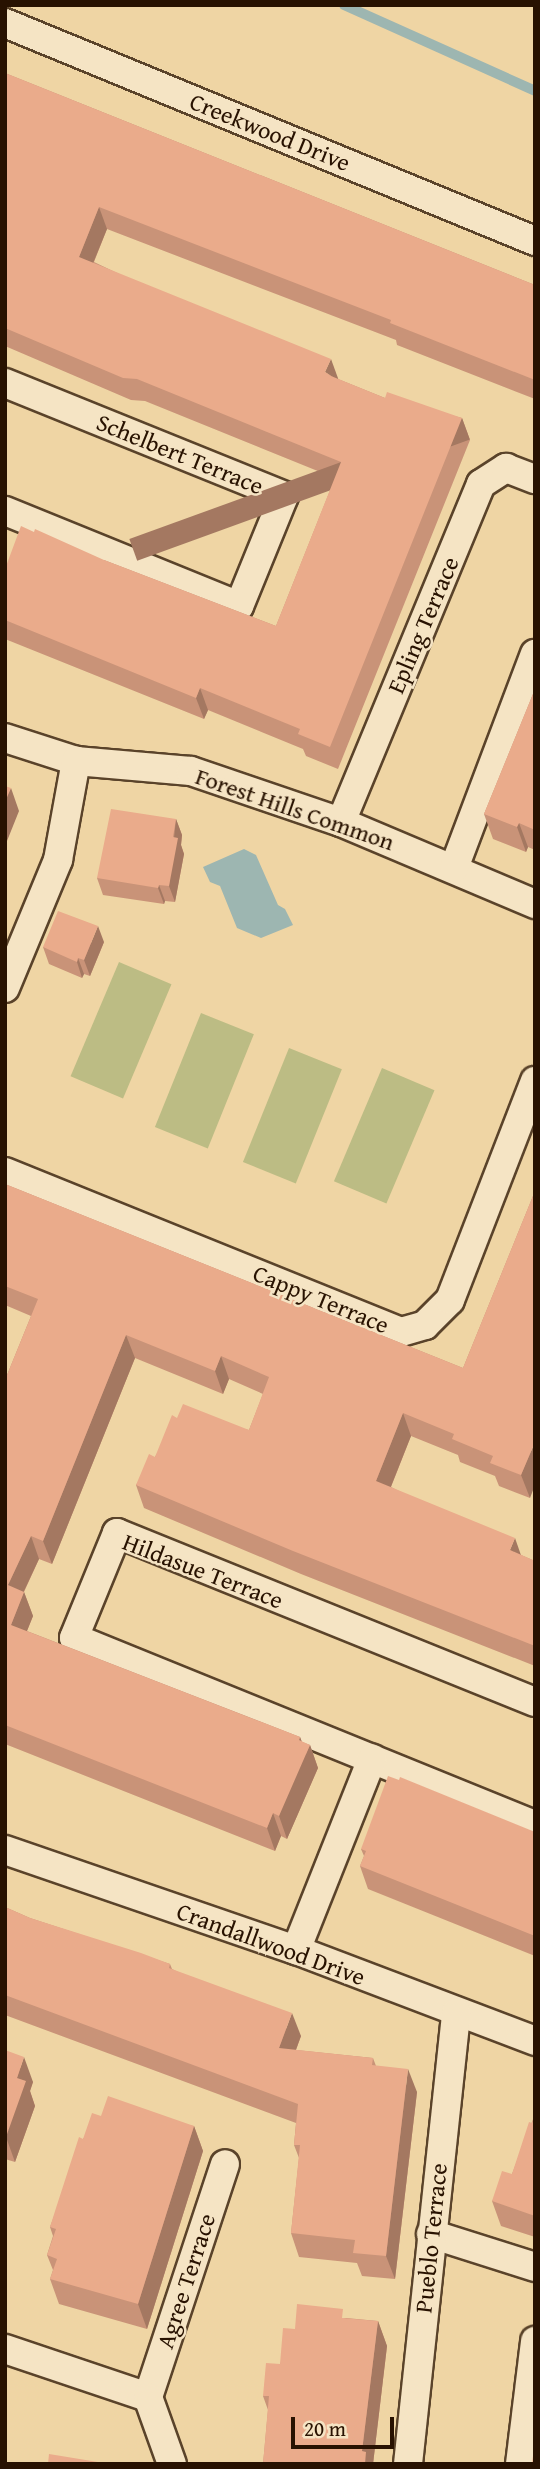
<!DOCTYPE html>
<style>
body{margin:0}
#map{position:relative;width:540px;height:2469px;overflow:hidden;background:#efd5a4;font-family:"Gentium Book Plus",serif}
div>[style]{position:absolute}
.green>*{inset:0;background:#bcbc84;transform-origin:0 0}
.water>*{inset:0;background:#9db6b1}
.stream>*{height:10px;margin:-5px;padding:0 5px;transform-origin:5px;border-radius:5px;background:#9db6b1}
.roads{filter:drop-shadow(2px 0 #5a432a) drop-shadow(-2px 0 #5a432a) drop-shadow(0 2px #5a432a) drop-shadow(0 -2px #5a432a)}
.minor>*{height:28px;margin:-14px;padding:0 14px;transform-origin:14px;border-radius:14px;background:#f5e4c4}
.wall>*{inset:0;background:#c99378}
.shaded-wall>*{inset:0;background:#a47861;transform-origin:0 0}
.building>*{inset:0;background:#eaab8b}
span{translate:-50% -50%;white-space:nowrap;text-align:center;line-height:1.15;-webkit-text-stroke:5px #f5e4c4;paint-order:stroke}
.street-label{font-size:24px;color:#281201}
.frame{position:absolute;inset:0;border:7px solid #281201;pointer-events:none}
.scale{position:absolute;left:291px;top:2417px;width:103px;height:32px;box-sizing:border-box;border:4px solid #281201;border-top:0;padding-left:9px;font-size:21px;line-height:24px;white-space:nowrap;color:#281201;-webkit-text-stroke:5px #f5e4c4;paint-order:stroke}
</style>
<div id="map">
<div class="green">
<div style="left:119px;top:962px;width:57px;height:124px;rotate:23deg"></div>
<div style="left:201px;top:1013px;width:57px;height:123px;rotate:22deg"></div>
<div style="left:289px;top:1048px;width:57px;height:123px;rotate:22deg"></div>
<div style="left:382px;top:1068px;width:57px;height:123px;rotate:23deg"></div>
</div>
<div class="water">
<div style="clip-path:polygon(244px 849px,256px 855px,278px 905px,285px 909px,293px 925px,261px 938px,237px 928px,220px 886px,210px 882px,203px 867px)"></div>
</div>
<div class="stream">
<div style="left:344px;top:5px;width:209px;rotate:24.2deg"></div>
</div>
<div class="roads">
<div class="minor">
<div style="left:5px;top:23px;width:573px;rotate:22.36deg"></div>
<div style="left:5px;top:383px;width:301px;rotate:22deg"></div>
<div style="left:284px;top:496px;width:119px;rotate:112.2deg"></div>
<div style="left:239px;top:606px;width:253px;rotate:-157.9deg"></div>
<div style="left:5px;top:738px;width:75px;rotate:17.9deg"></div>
<div style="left:76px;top:761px;width:115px;rotate:5deg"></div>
<div style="left:191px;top:771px;width:158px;rotate:18.8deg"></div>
<div style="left:341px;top:822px;width:211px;rotate:22.9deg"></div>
<div style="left:341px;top:822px;width:366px;rotate:-67.5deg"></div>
<div style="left:481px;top:484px;width:30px;rotate:-33deg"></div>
<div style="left:506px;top:468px;width:31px;rotate:21deg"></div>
<div style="left:454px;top:868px;width:229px;rotate:-69.3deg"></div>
<div style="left:5px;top:988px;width:139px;rotate:-67.5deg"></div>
<div style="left:58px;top:860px;width:101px;rotate:-79.7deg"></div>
<div style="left:5px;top:1172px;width:427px;rotate:22deg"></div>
<div style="left:401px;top:1332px;width:25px;rotate:-16deg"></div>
<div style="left:425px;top:1325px;width:35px;rotate:-45deg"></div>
<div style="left:450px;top:1300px;width:235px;rotate:-68.8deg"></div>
<div style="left:535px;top:1702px;width:451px;rotate:-158deg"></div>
<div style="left:117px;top:1533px;width:113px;rotate:112.3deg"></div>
<div style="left:74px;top:1638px;width:497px;rotate:22.1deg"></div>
<div style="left:5px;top:1850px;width:308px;rotate:19deg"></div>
<div style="left:296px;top:1950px;width:256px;rotate:20.8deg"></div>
<div style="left:296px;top:1950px;width:206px;rotate:-68.3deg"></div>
<div style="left:431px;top:2234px;width:109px;rotate:17.6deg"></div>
<div style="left:5px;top:2349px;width:151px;rotate:18.6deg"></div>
<div style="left:148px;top:2397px;width:245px;rotate:-71.7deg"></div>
<div style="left:148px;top:2397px;width:71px;rotate:70.3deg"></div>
<div style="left:408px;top:2464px;width:454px;rotate:-83.9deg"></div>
<div style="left:520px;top:2464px;width:124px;rotate:-83deg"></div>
</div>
</div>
<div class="wall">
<div style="clip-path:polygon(5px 73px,535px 285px,535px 399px,397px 345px,396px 340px,107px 229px,94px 262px,338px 379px,385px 398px,462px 418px,470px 440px,338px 769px,306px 756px,303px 749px,208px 710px,204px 719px,5px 639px,5px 569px,104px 560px,276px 626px,335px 478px,145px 401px,131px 400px,5px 346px)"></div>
<div style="clip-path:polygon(535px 689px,535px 850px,528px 847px,526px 852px,493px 839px,484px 814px)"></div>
<div style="clip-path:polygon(176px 819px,182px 835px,181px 845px,184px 854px,175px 902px,165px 901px,164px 904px,103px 895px,97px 878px)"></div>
<div style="clip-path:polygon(104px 942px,90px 976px,84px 974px,82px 978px,49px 964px,43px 947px)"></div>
<div style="clip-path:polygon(5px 1184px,463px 1368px,535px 1191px,530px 1498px,499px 1486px,495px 1476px,460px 1462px,458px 1455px,411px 1436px,391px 1487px,521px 1555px,535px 1561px,535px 1666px,301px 1574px,144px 1508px,136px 1485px,155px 1457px,177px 1418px,249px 1430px,263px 1394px,229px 1379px,223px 1394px,135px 1358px,52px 1564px,39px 1559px,24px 1592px,33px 1616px,27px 1631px,300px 1737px,302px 1742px,310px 1745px,318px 1768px,287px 1839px,281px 1836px,275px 1851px,5px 1744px,5px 1380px,31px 1316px,5px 1305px)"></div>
<div style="clip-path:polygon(535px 1832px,535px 1956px,368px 1889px,360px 1866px,364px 1856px,361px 1849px)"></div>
<div style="clip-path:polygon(5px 1907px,30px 1918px,170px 1964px,172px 1969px,301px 2036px,296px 2050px,373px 2058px,376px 2066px,417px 2092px,395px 2279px,362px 2276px,357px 2263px,299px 2257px,291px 2233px,299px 2158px,294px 2145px,296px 2123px,5px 2015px)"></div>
<div style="clip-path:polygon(5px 2050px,33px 2082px,30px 2091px,35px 2106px,15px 2162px,5px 2159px)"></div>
<div style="clip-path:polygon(535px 2114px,535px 2237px,501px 2226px,492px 2201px,512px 2174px)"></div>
<div style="clip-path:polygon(101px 2116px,194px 2126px,203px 2151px,147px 2329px,59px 2304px,50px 2279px,53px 2270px,47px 2255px,53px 2236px,50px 2227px,83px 2139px)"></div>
<div style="clip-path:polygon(346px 2318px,378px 2321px,387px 2346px,373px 2464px,263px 2464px,268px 2410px,263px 2396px,280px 2364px,295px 2329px)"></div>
</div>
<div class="shaded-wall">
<div style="clip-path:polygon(99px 207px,107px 229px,87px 278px,79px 257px)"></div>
<div style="clip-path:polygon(331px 359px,339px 381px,325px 372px)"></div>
<div style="left:462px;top:418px;width:23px;height:354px;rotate:70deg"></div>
<div style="clip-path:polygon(200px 688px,208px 710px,204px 719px,196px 698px)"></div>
<div style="clip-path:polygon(11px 788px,19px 811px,5px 846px,5px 799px)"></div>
<div style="clip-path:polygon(176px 819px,182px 835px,181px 845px,184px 854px,175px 902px,169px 886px)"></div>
<div style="clip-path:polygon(519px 823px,528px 847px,526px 852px,517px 827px)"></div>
<div style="clip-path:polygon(159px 885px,165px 901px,164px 904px,158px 888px)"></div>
<div style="clip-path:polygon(98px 926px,104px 942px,90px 976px,84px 960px)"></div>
<div style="clip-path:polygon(78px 958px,84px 974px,82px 978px,77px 962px)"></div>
<div style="clip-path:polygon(126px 1335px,135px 1358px,52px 1564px,43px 1541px)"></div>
<div style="clip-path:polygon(221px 1356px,229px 1379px,223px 1394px,215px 1371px)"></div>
<div style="clip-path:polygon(403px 1413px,411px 1436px,384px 1504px,376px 1481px)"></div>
<div style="clip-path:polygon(535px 1442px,535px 1485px,530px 1498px,521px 1475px)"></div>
<div style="clip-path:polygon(31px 1536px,39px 1559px,16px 1608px,8px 1585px)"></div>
<div style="clip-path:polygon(515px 1538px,523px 1561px,510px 1550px)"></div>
<div style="clip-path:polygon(24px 1592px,33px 1616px,20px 1648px,11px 1625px)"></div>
<div style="clip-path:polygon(300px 1737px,306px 1754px,310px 1745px,318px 1768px,287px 1839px,279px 1816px)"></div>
<div style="clip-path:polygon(273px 1813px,281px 1836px,275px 1851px,267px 1828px)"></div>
<div style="clip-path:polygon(292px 2013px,301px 2036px,288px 2071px,279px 2048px)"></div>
<div style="clip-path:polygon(24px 2057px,33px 2082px,30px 2091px,35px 2106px,15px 2162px,6px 2137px,17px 2078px)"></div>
<div style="clip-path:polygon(408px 2069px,417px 2092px,395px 2279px,386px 2256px)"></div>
<div style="clip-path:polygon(194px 2126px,203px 2151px,147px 2329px,138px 2304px)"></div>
<div style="clip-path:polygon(378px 2321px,387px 2346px,373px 2464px,365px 2464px,362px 2451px)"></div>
</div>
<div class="building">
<div style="clip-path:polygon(5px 73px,535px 285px,535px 380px,390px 323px,391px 320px,99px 207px,79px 257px,331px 359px,325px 372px,331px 376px,385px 398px,387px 392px,462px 418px,330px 747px,298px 734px,300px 729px,200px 688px,196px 698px,5px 620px,5px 569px,21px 526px,34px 532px,35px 529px,104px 560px,276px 626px,341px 462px,137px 379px,123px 378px,5px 328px)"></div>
<div style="clip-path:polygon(535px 689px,535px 830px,519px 823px,517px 827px,484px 814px)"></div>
<div style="clip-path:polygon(5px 786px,11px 788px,5px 802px)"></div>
<div style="clip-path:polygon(111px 809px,176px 819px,173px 837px,178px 838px,169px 886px,159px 885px,158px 888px,97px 878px)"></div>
<div style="clip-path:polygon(58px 911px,98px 926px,84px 960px,78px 958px,77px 962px,43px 947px)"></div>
<div style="clip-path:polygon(5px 1184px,463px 1368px,535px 1191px,535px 1442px,521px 1475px,490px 1463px,493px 1456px,452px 1439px,454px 1434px,403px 1413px,376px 1481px,515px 1538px,510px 1550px,535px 1561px,535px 1646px,293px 1551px,136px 1485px,149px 1454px,155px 1457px,172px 1415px,177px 1418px,183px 1404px,249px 1430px,269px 1377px,221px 1356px,215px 1371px,126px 1335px,43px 1541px,31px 1536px,8px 1585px,24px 1592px,11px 1625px,300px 1737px,299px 1740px,310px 1745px,279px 1816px,273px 1813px,267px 1828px,5px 1725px,5px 1380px,38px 1299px,5px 1286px)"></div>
<div style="clip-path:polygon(388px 1776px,399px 1780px,400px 1777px,535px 1832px,535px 1936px,360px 1866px,366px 1851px,361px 1849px)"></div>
<div style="clip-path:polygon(5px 1907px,30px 1918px,141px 1953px,170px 1964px,169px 1968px,292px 2013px,279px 2048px,373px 2058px,372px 2065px,408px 2069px,386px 2256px,353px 2253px,355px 2240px,291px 2233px,300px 2145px,294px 2145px,298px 2104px,5px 1995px)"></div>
<div style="clip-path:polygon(5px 2050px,24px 2057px,17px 2078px,26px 2081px,6px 2137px)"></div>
<div style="clip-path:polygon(108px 2096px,194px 2126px,138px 2304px,50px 2279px,57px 2259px,47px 2255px,56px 2229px,50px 2227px,56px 2208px,79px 2137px,83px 2139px,92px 2113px,101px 2116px)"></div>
<div style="clip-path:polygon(535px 2114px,535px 2216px,492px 2201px,502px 2171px,512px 2174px,529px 2122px,532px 2123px)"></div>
<div style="clip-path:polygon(297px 2304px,343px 2309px,342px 2318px,378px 2321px,362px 2451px,366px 2452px,365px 2464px,263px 2464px,269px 2396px,263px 2396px,266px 2363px,280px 2364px,283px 2328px,295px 2329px)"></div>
<div style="clip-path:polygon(535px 2440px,535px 2464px,532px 2464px)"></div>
<div style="clip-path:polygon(49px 2454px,110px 2464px,48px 2464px)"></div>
</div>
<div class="street-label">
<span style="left:270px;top:132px;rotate:22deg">Creekwood Drive</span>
<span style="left:180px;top:454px;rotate:22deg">Schelbert Terrace</span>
<span style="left:423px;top:625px;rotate:-67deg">Epling Terrace</span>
<span style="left:295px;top:809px;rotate:19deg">Forest Hills Common</span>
<span style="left:321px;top:1299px;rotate:22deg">Cappy Terrace</span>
<span style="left:203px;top:1571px;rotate:21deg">Hildasue Terrace</span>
<span style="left:271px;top:1944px;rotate:20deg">Crandallwood Drive</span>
<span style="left:431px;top:2238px;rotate:-84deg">Pueblo Terrace</span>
<span style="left:186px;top:2281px;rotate:-72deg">Agree Terrace</span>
</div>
<div class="frame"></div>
<div class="scale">20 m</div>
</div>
